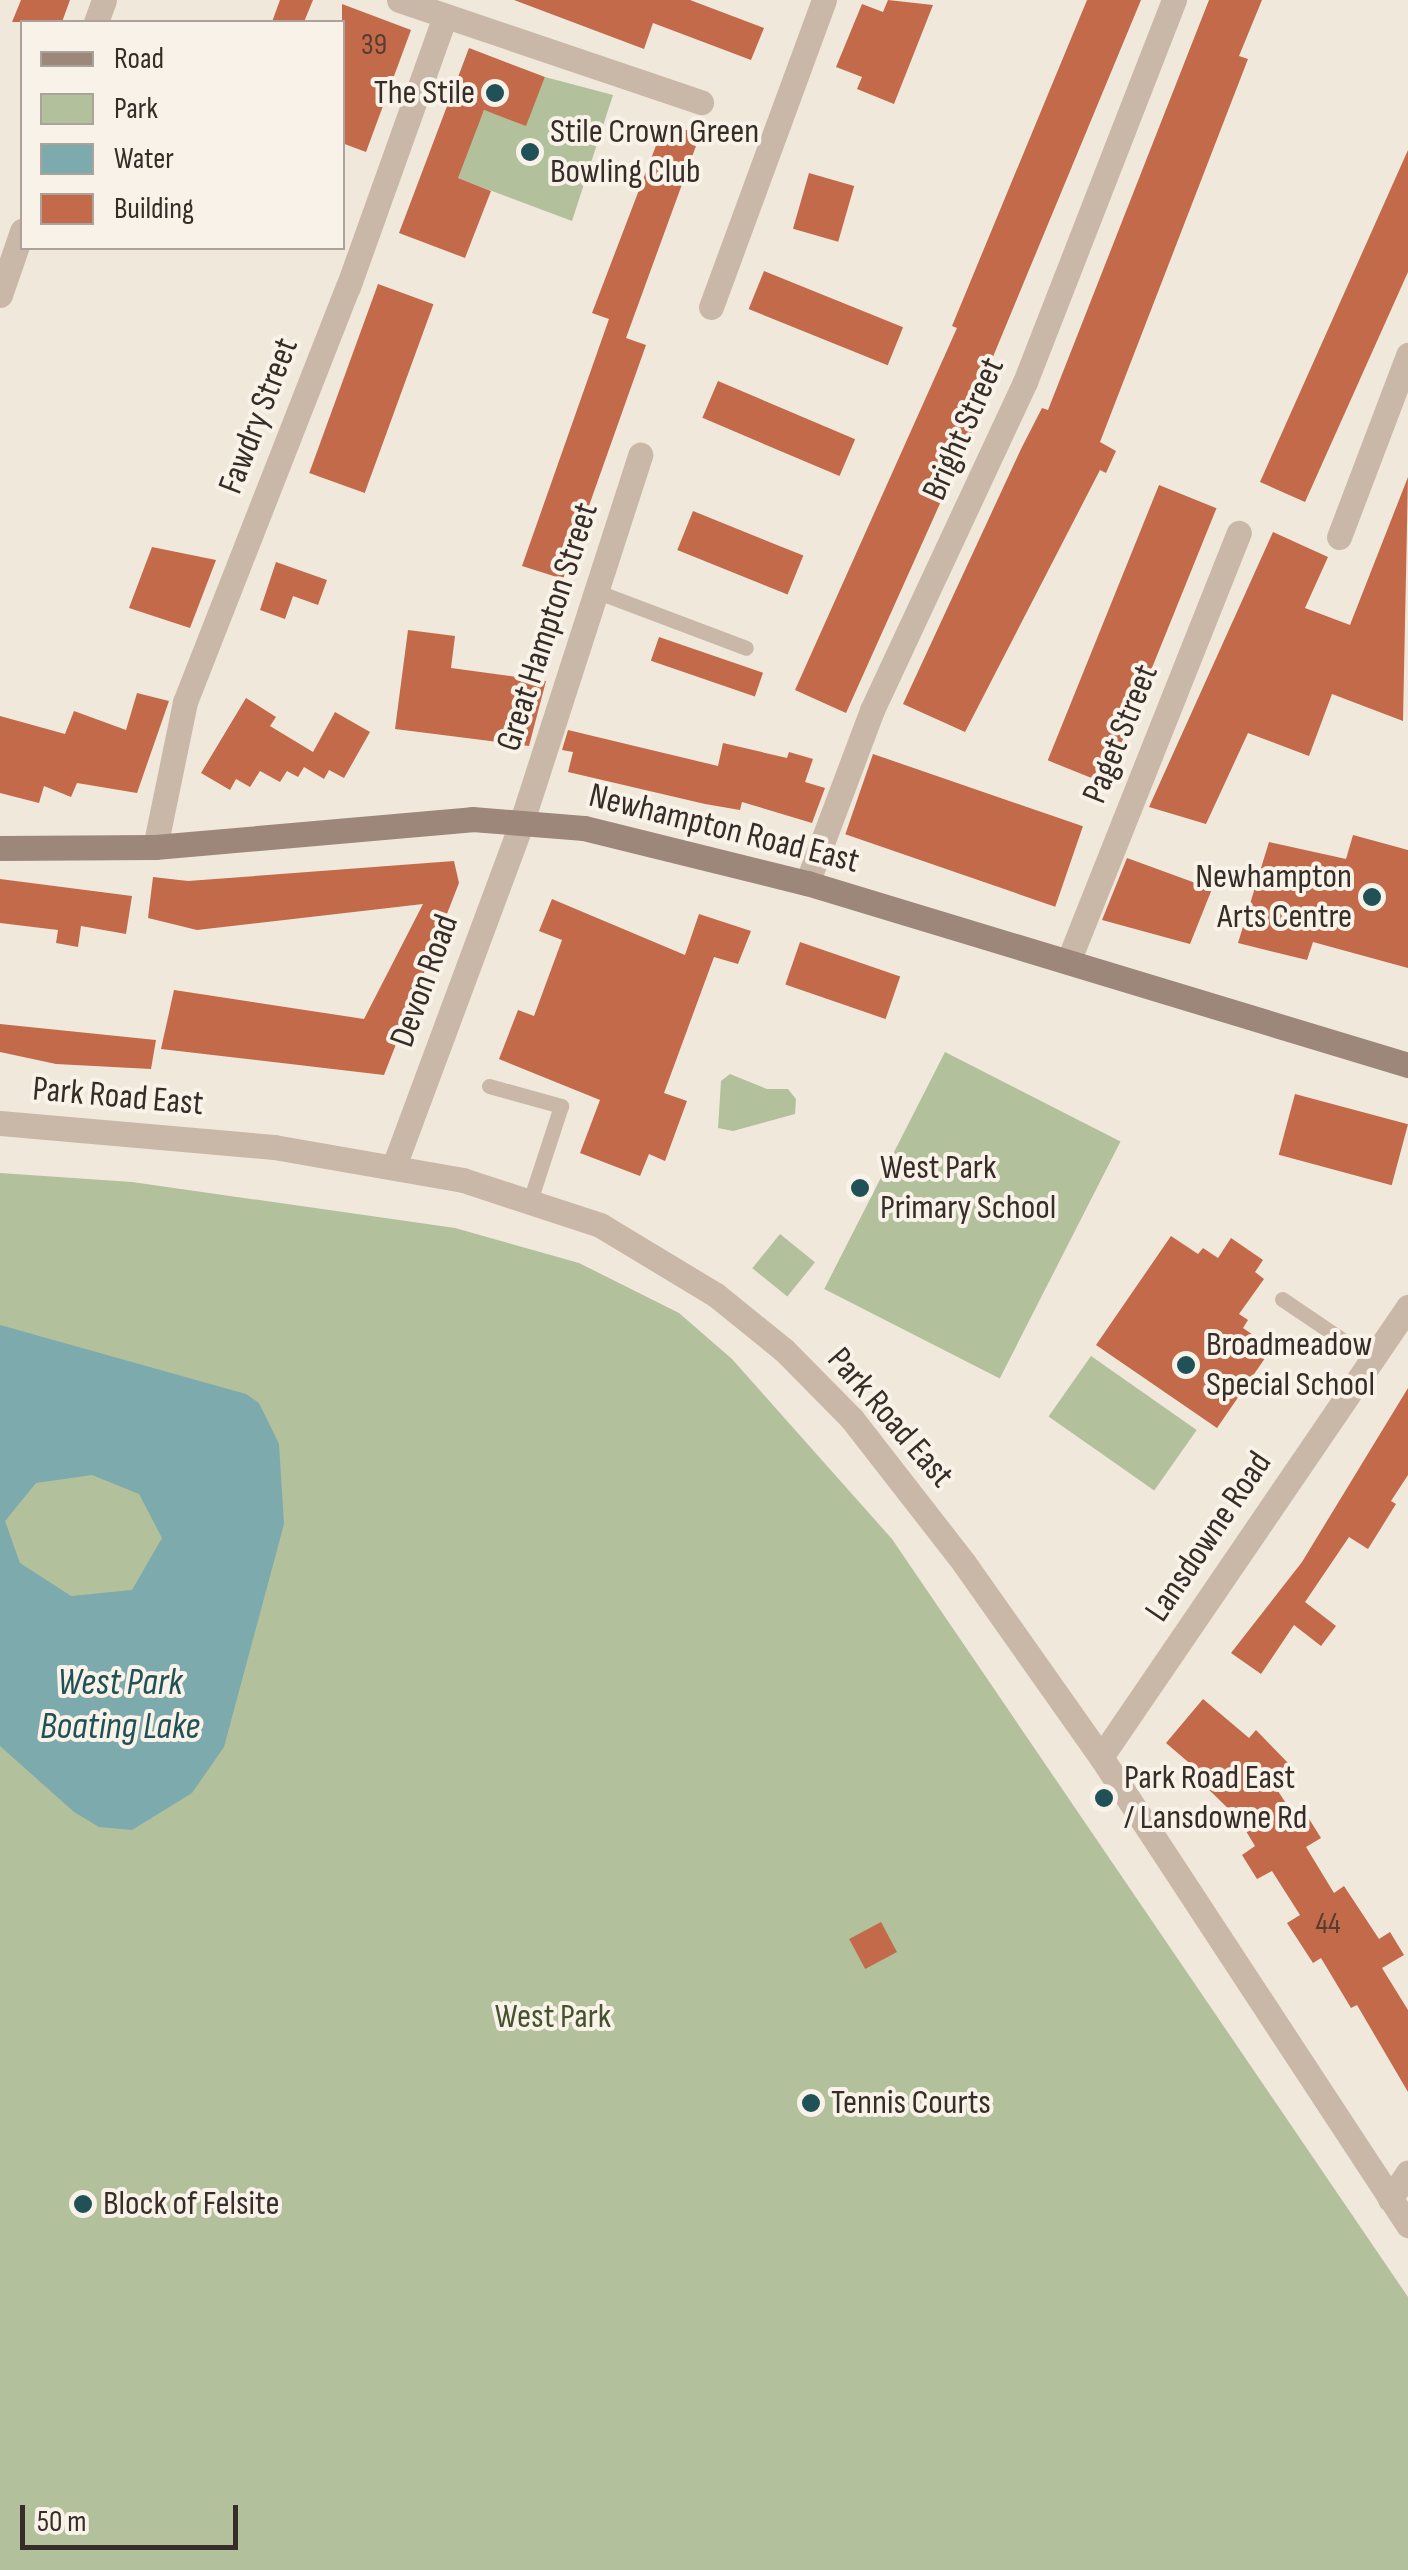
<!DOCTYPE html>
<style>
body{margin:0}
#map{position:relative;width:1408px;height:2570px;overflow:hidden;background:#f1e8dc;font-family:"Sofia Sans Condensed",sans-serif}
div>[style]{position:absolute}
.green>*{inset:0;background:#b3c09c;transform-origin:0 0}
.water>*{inset:0;background:#7caaad}
.building>*{inset:0;background:#c26a49;transform-origin:0 0}
.lane>*{height:15px;margin:-7.5px;padding:0 7.5px;transform-origin:7.5px;border-radius:7.5px;background:#c9b8a8}
.street>*{height:25px;margin:-12.5px;padding:0 12.5px;transform-origin:12.5px;border-radius:12.5px;background:#c9b8a8}
.secondary>*{height:25px;margin:-12.5px;padding:0 12.5px;transform-origin:12.5px;border-radius:12.5px;background:#9c877a}
.dots>*{width:28px;height:28px;translate:-50% -50%;box-sizing:border-box;border:5px solid #f9f2e8;border-radius:50%}
span{translate:-50% -50%;white-space:nowrap;text-align:center;line-height:1.15;-webkit-text-stroke:8px #f9f2e8;paint-order:stroke}
.number-label{font-size:30px;color:#593c30}
.number-label span{-webkit-text-stroke-width:0}
.poi-label{font-size:35px;color:#362d28}
.right{translate:-100% -50%;text-align:right}
.left{translate:0 -50%;text-align:left}
.street-label{font-size:35px;color:#362d28}
.park-label{font-size:35px;color:#44532d}
.water-label{font-size:38px;color:#1f5156;font-style:italic}
.legend{position:absolute;left:20px;top:20px;width:325px;height:230px;box-sizing:border-box;background:#f9f2e8;border:2px solid #aba39b;margin:0;padding:12px 18px;list-style:none;font-size:30px;color:#362d28}
.legend li{display:flex;align-items:center;gap:20px;height:50px}
.legend b{width:50px;border:2px solid #aba39b}
.scale{position:absolute;left:20px;top:2505px;width:218px;height:45px;box-sizing:border-box;border:5px solid #362d28;border-top:0;padding-left:12px;font-size:30px;line-height:35px;white-space:nowrap;color:#362d28;-webkit-text-stroke:8px #f9f2e8;paint-order:stroke}
</style>
<div id="map">
<div class="green">
<div style="clip-path:polygon(545px 77px,613px 95px,572px 221px,455px 177px,484px 110px,526px 125px)"></div>
<div style="left:945px;top:1052px;width:197px;height:266px;rotate:27deg"></div>
<div style="clip-path:polygon(730px 1074px,767px 1089px,788px 1089px,796px 1099px,795px 1114px,733px 1131px,718px 1128px,721px 1081px)"></div>
<div style="clip-path:polygon(0 1173px,132px 1182px,455px 1228px,579px 1263px,679px 1313px,732px 1359px,892px 1539px,1408px 2297px,1408px 2570px,0 2570px)"></div>
<div style="left:780px;top:1234px;width:45px;height:44px;rotate:39deg"></div>
<div style="left:1091px;top:1356px;width:129px;height:74px;rotate:35deg"></div>
</div>
<div class="water">
<div style="clip-path:polygon(evenodd,0 1325px,246px 1394px,259px 1403px,279px 1444px,284px 1524px,224px 1747px,192px 1793px,132px 1830px,99px 1827px,74px 1812px,0 1746px,0 1325px,92px 1475px,139px 1494px,162px 1538px,132px 1590px,71px 1596px,20px 1563px,5px 1521px,36px 1483px,92px 1475px)"></div>
</div>
<div class="building">
<div style="clip-path:polygon(21px 0,70px 0,62px 22px,12px 22px)"></div>
<div style="clip-path:polygon(280px 0,313px 0,304px 22px,272px 22px)"></div>
<div style="clip-path:polygon(514px 0,690px 0,764px 28px,751px 60px,653px 23px,644px 49px)"></div>
<div style="clip-path:polygon(888px 0,933px 5px,894px 104px,857px 89px,862px 77px,836px 67px,862px 4px,883px 12px)"></div>
<div style="clip-path:polygon(1087px 0,1141px 0,985px 376px,995px 381px,846px 713px,795px 690px,957px 328px,952px 326px)"></div>
<div style="clip-path:polygon(1209px 0,1262px 0,1239px 56px,1248px 59px,1100px 442px,1116px 451px,1106px 473px,1100px 470px,965px 732px,903px 704px,1021px 449px,1042px 408px,1048px 410px)"></div>
<div style="clip-path:polygon(342px 4px,411px 30px,366px 152px,342px 143px)"></div>
<div style="clip-path:polygon(469px 48px,545px 77px,526px 126px,484px 110px,458px 178px,491px 191px,465px 258px,399px 233px)"></div>
<div style="clip-path:polygon(665px 122px,700px 135px,626px 338px,646px 345px,563px 579px,522px 566px,609px 319px,592px 313px)"></div>
<div style="clip-path:polygon(1408px 150px,1408px 272px,1305px 502px,1260px 482px)"></div>
<div style="left:809px;top:173px;width:47px;height:58px;rotate:16deg"></div>
<div style="left:764px;top:271px;width:150px;height:41px;rotate:22deg"></div>
<div style="left:378px;top:284px;width:59px;height:201px;rotate:20deg"></div>
<div style="left:718px;top:381px;width:149px;height:40px;rotate:23deg"></div>
<div style="clip-path:polygon(1408px 477px,1403px 721px,1332px 694px,1309px 756px,1248px 733px,1206px 824px,1149px 807px,1273px 532px,1328px 557px,1305px 608px,1350px 625px)"></div>
<div style="left:1159px;top:485px;width:62px;height:297px;rotate:22deg"></div>
<div style="left:693px;top:511px;width:119px;height:42px;rotate:22deg"></div>
<div style="clip-path:polygon(152px 547px,216px 560px,190px 628px,129px 608px)"></div>
<div style="clip-path:polygon(276px 562px,327px 580px,318px 605px,293px 596px,285px 619px,260px 610px)"></div>
<div style="clip-path:polygon(408px 630px,455px 636px,451px 668px,546px 681px,529px 746px,395px 729px)"></div>
<div style="left:659px;top:637px;width:110px;height:25px;rotate:19deg"></div>
<div style="clip-path:polygon(137px 693px,169px 701px,137px 793px,77px 783px,71px 797px,44px 786px,39px 803px,0 793px,0 716px,65px 734px,74px 711px,126px 730px)"></div>
<div style="clip-path:polygon(246px 698px,276px 717px,270px 726px,313px 752px,335px 712px,370px 732px,344px 778px,329px 770px,324px 779px,304px 767px,298px 777px,287px 771px,280px 782px,260px 771px,250px 787px,236px 779px,230px 790px,201px 773px)"></div>
<div style="clip-path:polygon(568px 730px,718px 766px,723px 743px,787px 758px,789px 752px,813px 759px,805px 782px,825px 788px,812px 823px,742px 802px,740px 810px,705px 804px,568px 772px,573px 752px,562px 750px)"></div>
<div style="left:873px;top:754px;width:222px;height:85px;rotate:19deg"></div>
<div style="clip-path:polygon(1353px 835px,1408px 850px,1408px 968px,1313px 942px,1307px 960px,1238px 943px,1269px 842px,1346px 859px)"></div>
<div style="clip-path:polygon(1127px 858px,1212px 889px,1190px 944px,1102px 920px)"></div>
<div style="clip-path:polygon(454px 861px,459px 883px,384px 1075px,161px 1049px,174px 990px,364px 1019px,423px 904px,197px 930px,148px 918px,153px 877px,188px 881px)"></div>
<div style="clip-path:polygon(0 879px,132px 896px,126px 934px,81px 926px,78px 947px,56px 943px,58px 930px,0 923px)"></div>
<div style="clip-path:polygon(552px 899px,685px 955px,699px 914px,751px 931px,738px 964px,714px 957px,664px 1093px,687px 1101px,665px 1161px,649px 1154px,640px 1176px,580px 1153px,600px 1100px,499px 1059px,518px 1010px,534px 1016px,562px 940px,539px 931px)"></div>
<div style="left:800px;top:942px;width:106px;height:45px;rotate:19deg"></div>
<div style="clip-path:polygon(0 1024px,156px 1040px,151px 1069px,56px 1064px,0 1052px)"></div>
<div style="left:1295px;top:1094px;width:117px;height:63px;rotate:15deg"></div>
<div style="clip-path:polygon(1171px 1236px,1198px 1254px,1203px 1248px,1218px 1258px,1231px 1238px,1263px 1260px,1255px 1272px,1264px 1279px,1239px 1314px,1248px 1320px,1243px 1328px,1272px 1348px,1217px 1428px,1096px 1345px)"></div>
<div style="clip-path:polygon(1408px 1388px,1408px 1475px,1391px 1501px,1396px 1504px,1368px 1549px,1349px 1537px,1305px 1602px,1336px 1626px,1321px 1646px,1294px 1625px,1261px 1674px,1231px 1653px,1302px 1562px)"></div>
<div style="clip-path:polygon(1203px 1699px,1249px 1738px,1256px 1730px,1292px 1767px,1274px 1785px,1297px 1820px,1306px 1814px,1321px 1838px,1306px 1847px,1334px 1893px,1344px 1886px,1379px 1939px,1390px 1932px,1404px 1955px,1382px 1968px,1408px 2010px,1408px 2092px,1357px 2005px,1351px 2008px,1321px 1958px,1313px 1963px,1287px 1923px,1300px 1915px,1272px 1871px,1257px 1879px,1242px 1855px,1255px 1846px,1238px 1818px,1203px 1784px,1208px 1779px,1166px 1743px)"></div>
<div style="left:881px;top:1922px;width:34px;height:36px;rotate:62deg"></div>
</div>
<div class="lane">
<div style="left:598px;top:592px;width:158px;rotate:20.7deg"></div>
<div style="left:489px;top:1086px;width:75px;rotate:15.5deg"></div>
<div style="left:561px;top:1106px;width:97px;rotate:108.1deg"></div>
<div style="left:1282px;top:1299px;width:109px;rotate:34.1deg"></div>
</div>
<div class="street">
<div style="left:399px;top:0;width:319px;rotate:18.7deg"></div>
<div style="left:96px;top:22px;width:23px;rotate:-70deg"></div>
<div style="left:0;top:295px;width:68px;rotate:-71deg"></div>
<div style="left:711px;top:307px;width:327px;rotate:-69.8deg"></div>
<div style="left:1339px;top:537px;width:195px;rotate:-69.2deg"></div>
<div style="left:155px;top:847px;width:148px;rotate:-78.3deg"></div>
<div style="left:185px;top:702px;width:446px;rotate:-68.6deg"></div>
<div style="left:348px;top:287px;width:288px;rotate:-70.3deg"></div>
<div style="left:807px;top:883px;width:185px;rotate:-69.4deg"></div>
<div style="left:872px;top:710px;width:362px;rotate:-65deg"></div>
<div style="left:1025px;top:382px;width:410px;rotate:-68.7deg"></div>
<div style="left:1068px;top:962px;width:462px;rotate:-68.3deg"></div>
<div style="left:0;top:1123px;width:275px;rotate:5deg"></div>
<div style="left:274px;top:1147px;width:192px;rotate:9.9deg"></div>
<div style="left:463px;top:1180px;width:144px;rotate:18.2deg"></div>
<div style="left:600px;top:1225px;width:135px;rotate:31.1deg"></div>
<div style="left:716px;top:1295px;width:87px;rotate:39deg"></div>
<div style="left:784px;top:1350px;width:97px;rotate:45.4deg"></div>
<div style="left:852px;top:1419px;width:182px;rotate:52.1deg"></div>
<div style="left:964px;top:1563px;width:237px;rotate:54.8deg"></div>
<div style="left:1101px;top:1757px;width:560px;rotate:56.74deg"></div>
<div style="left:394px;top:1166px;width:368px;rotate:-69.6deg"></div>
<div style="left:522px;top:821px;width:385px;rotate:-72.1deg"></div>
<div style="left:1101px;top:1757px;width:545px;rotate:-55.7deg"></div>
<div style="left:1390px;top:2199px;width:32px;rotate:-56deg"></div>
</div>
<div class="secondary">
<div style="left:0;top:848px;width:155px;rotate:-0.4deg"></div>
<div style="left:155px;top:847px;width:318px;rotate:-5deg"></div>
<div style="left:472px;top:819px;width:112px;rotate:4.6deg"></div>
<div style="left:584px;top:828px;width:230px;rotate:13.9deg"></div>
<div style="left:807px;top:883px;width:628px;rotate:16.85deg"></div>
</div>
<div class="dots">
<div style="left:495px;top:93px;background:#1f5156"></div>
<div style="left:530px;top:152px;background:#1f5156"></div>
<div style="left:1372px;top:897px;background:#1f5156"></div>
<div style="left:860px;top:1188px;background:#1f5156"></div>
<div style="left:1186px;top:1365px;background:#1f5156"></div>
<div style="left:1104px;top:1798px;background:#1f5156"></div>
<div style="left:811px;top:2103px;background:#1f5156"></div>
<div style="left:83px;top:2204px;background:#1f5156"></div>
</div>
<div class="number-label">
<span style="left:374px;top:45px">39</span>
<span style="left:1328px;top:1924px">44</span>
</div>
<div class="poi-label">
<span class="right" style="left:475px;top:93px">The Stile</span>
<span class="left" style="left:550px;top:152px">Stile Crown Green<br>Bowling Club</span>
<span class="right" style="left:1352px;top:897px">Newhampton<br>Arts Centre</span>
<span class="left" style="left:880px;top:1188px">West Park<br>Primary School</span>
<span class="left" style="left:1206px;top:1365px">Broadmeadow<br>Special School</span>
<span class="left" style="left:1124px;top:1798px">Park Road East<br>/ Lansdowne Rd</span>
<span class="left" style="left:831px;top:2103px">Tennis Courts</span>
<span class="left" style="left:103px;top:2204px">Block of Felsite</span>
</div>
<div class="street-label">
<span style="left:259px;top:416px;rotate:-69deg">Fawdry Street</span>
<span style="left:964px;top:429px;rotate:-66deg">Bright Street</span>
<span style="left:548px;top:627px;rotate:-72deg">Great Hampton Street</span>
<span style="left:1121px;top:734px;rotate:-68deg">Paget Street</span>
<span style="left:724px;top:829px;rotate:14deg">Newhampton Road East</span>
<span style="left:425px;top:981px;rotate:-70deg">Devon Road</span>
<span style="left:118px;top:1097px;rotate:5deg">Park Road East</span>
<span style="left:890px;top:1418px;rotate:49deg">Park Road East</span>
<span style="left:1209px;top:1537px;rotate:-56deg">Lansdowne Road</span>
</div>
<div class="park-label">
<span style="left:553px;top:2017px">West Park</span>
</div>
<div class="water-label">
<span style="left:120px;top:1705px">West Park<br>Boating Lake</span>
</div>
<ul class="legend">
<li><b style="height:12px;background:#9c877a"></b>Road</li>
<li><b style="height:28px;background:#b3c09c"></b>Park</li>
<li><b style="height:28px;background:#7caaad"></b>Water</li>
<li><b style="height:28px;background:#c26a49"></b>Building</li>
</ul>
<div class="scale">50 m</div>
</div>
